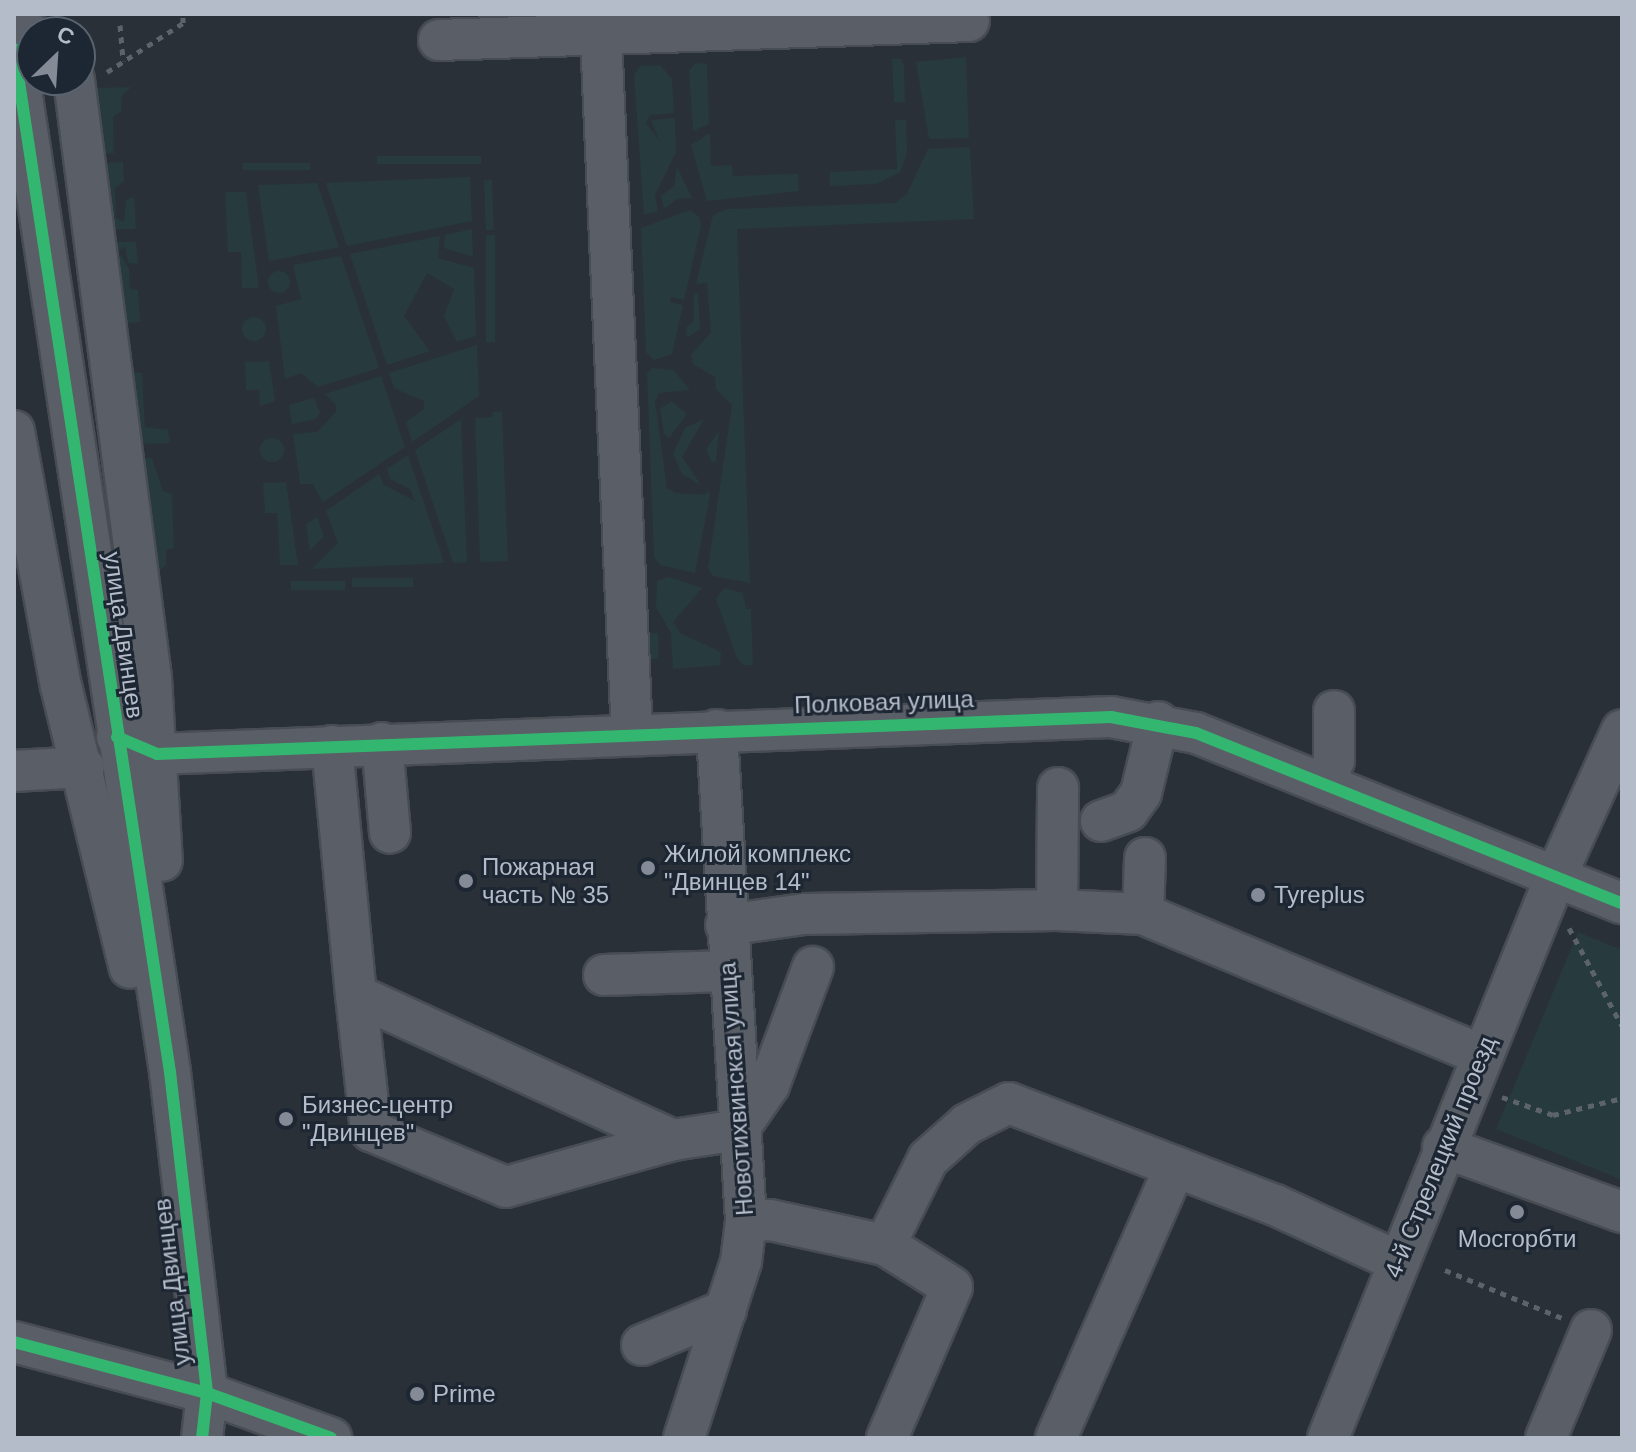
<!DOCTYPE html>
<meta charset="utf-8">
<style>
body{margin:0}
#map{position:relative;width:1636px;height:1452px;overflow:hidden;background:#2a3038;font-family:Helvetica,sans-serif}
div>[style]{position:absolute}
.green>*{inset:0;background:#273a3e;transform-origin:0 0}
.round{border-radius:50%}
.path>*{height:5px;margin-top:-2.5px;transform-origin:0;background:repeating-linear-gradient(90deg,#5d636a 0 6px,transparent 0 12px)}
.roads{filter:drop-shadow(2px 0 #484c53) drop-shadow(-2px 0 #484c53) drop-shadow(0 2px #484c53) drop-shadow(0 -2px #484c53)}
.minor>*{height:40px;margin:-20px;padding:0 20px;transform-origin:20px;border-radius:20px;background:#5a5e66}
.cycleway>*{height:12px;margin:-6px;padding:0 6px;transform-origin:6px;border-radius:6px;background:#33b770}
.dots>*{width:22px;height:22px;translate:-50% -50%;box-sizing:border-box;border:4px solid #1d2633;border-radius:50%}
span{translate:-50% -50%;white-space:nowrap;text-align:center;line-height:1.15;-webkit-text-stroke:6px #1d2633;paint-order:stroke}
.street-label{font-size:24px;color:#b4bcc9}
.poi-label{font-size:24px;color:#b4bcc9}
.left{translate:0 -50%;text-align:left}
.frame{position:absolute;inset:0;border:16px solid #b4bcc9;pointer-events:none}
.north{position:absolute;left:16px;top:16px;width:80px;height:80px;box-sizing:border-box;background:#1d2633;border:2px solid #59626f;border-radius:50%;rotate:25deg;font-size:22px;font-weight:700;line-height:32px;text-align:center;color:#b4bcc9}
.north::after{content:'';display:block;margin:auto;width:28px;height:36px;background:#848b96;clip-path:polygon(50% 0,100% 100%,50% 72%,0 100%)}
</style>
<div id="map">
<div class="green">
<div style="clip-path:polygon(966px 57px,969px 138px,929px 139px,916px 62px)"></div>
<div style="clip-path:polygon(892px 59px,901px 59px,904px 66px,905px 102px,894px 102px)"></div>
<div style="clip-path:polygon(695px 63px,707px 64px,709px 124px,693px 131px,689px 71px)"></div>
<div style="clip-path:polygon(660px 65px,672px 79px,674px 113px,650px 115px,646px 123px,660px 142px,651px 120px,675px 118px,676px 152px,655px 195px,658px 211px,644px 215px,634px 75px,640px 66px)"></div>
<div style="clip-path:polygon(131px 87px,122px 96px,121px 111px,113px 117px,114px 153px,103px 154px,94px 88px)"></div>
<div style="clip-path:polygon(895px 120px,906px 120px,907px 153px,900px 172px,876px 184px,830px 186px,830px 172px,897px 169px)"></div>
<div style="clip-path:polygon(710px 133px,711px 166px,732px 165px,733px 176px,798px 174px,799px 191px,707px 201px,691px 145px)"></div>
<div style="clip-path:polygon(970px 147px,974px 219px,737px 229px,750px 583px,713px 576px,708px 568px,732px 405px,716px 389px,715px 377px,693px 364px,691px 355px,711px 332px,707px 283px,696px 284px,713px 215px,728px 209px,895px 203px,907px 194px,928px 149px)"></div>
<div style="left:481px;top:156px;width:8px;height:104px;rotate:90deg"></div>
<div style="clip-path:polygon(123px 162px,124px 181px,115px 188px,116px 218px,124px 222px,126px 200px,134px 197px,136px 229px,112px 229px,104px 163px)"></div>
<div style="left:310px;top:163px;width:7px;height:67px;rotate:90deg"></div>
<div style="clip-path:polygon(677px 167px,692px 198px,677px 199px,664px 209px,661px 196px,674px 186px)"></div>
<div style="clip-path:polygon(470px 177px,472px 221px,347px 246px,326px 183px)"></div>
<div style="left:492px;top:180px;width:50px;height:8px;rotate:88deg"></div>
<div style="clip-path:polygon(317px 183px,339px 247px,269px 261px,258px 185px)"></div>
<div style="clip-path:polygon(225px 192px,246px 192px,259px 288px,242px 288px,241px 252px,228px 252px)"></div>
<div style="clip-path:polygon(690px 210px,699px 217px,701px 226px,684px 300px,671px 297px,670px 302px,683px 305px,672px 354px,654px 360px,646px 352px,641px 228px)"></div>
<div style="clip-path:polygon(472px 229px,473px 257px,444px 248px,445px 235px)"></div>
<div style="left:486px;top:235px;width:9px;height:107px"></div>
<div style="clip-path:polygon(440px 236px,438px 258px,474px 268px,476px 336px,457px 342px,444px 316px,454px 289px,427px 273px,404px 316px,430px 351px,387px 365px,350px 254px)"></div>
<div style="clip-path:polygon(114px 242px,136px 242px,138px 264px,128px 263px,125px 247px,118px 251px,129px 269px,130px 289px,138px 290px,140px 322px,124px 323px)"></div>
<div style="clip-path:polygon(341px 256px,379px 368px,318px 387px,301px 373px,285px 379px,276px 306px,301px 299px,293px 265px)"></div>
<div class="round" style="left:268px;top:271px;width:22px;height:22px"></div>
<div style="clip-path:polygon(698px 292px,700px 329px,687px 338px,686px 328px,694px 321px,694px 295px)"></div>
<div class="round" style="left:242px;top:317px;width:24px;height:24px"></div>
<div style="clip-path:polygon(477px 345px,479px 396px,412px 442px,406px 422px,424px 409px,424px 401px,394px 388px,389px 373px)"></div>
<div style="clip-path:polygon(128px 348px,134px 372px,142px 373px,145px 427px,168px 430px,170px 443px,140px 444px)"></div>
<div style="clip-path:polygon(269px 361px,275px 401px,260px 406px,259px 390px,246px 390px,245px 362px)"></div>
<div style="clip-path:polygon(652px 368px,673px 370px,675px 372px,690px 390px,659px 393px,655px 401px,667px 488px,676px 493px,705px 495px,708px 491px,710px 495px,695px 573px,660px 565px,654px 557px,647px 374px)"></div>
<div style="clip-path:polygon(381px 376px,405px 447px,323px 502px,313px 484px,300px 484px,293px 434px,317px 432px,336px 412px,336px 405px,325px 394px)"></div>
<div style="clip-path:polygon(314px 398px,320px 412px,316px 419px,292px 424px,289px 405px)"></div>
<div style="clip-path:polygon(671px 401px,687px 414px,669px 438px,664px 434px,660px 409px)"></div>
<div style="clip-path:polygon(493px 412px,502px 412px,508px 561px,480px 562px,475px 418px,492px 417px)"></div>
<div style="clip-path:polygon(461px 419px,467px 562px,453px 563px,415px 450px)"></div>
<div style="clip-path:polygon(704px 419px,682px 457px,701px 485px,682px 474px,673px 454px,685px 428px)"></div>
<div style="clip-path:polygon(719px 431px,716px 461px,712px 463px,706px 449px)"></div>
<div class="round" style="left:260px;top:438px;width:24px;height:24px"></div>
<div style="clip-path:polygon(408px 455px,444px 563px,312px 569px,338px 543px,326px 511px,379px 474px,384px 485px,415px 501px,410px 489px,390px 479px,387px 469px)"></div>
<div style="clip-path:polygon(141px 458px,152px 458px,163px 491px,172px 494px,174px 548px,166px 550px,166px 565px,156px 574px)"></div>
<div style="clip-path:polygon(286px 482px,298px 565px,280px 565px,277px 513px,265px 513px,263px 483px)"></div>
<div style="clip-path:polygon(317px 517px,324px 536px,310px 551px,306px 524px)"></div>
<div style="clip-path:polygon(669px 577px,702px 588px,673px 622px,680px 633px,721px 652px,720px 665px,673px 669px,671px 633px,656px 607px,657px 581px)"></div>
<div style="left:413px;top:578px;width:9px;height:61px;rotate:90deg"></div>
<div style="left:345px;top:581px;width:9px;height:54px;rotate:90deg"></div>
<div style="clip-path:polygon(724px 588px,743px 593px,746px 609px,751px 609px,753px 665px,743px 665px,737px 658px,716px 599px)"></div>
<div style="left:643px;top:633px;width:15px;height:26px"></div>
<div style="clip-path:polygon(1578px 932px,1622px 950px,1622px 1180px,1496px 1129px)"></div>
</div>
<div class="path">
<div style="left:120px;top:25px;width:36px;rotate:85deg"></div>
<div style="left:107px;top:72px;width:90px;rotate:-32.8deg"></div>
<div style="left:183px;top:23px;width:9px;rotate:-90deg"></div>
<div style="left:1569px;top:928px;width:111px;rotate:61.6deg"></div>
<div style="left:1502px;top:1097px;width:54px;rotate:19.4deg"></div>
<div style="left:1553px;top:1115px;width:71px;rotate:-13.8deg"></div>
<div style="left:1445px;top:1270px;width:126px;rotate:22.3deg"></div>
</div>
<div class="roads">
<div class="minor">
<div style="left:600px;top:14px;width:721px;rotate:87.46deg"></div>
<div style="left:14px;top:29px;width:19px;rotate:16deg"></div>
<div style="left:439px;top:40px;width:530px;rotate:-2.05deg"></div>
<div style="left:19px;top:77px;width:1006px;rotate:81.37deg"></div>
<div style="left:170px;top:1072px;width:323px;rotate:83.4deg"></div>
<div style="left:207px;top:1393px;width:45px;rotate:96.3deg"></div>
<div style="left:74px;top:80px;width:603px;rotate:82.66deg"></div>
<div style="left:151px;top:678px;width:183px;rotate:86.6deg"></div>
<div style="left:14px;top:431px;width:259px;rotate:79.6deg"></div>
<div style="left:61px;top:686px;width:290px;rotate:76.3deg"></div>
<div style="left:117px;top:737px;width:43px;rotate:23deg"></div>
<div style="left:157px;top:754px;width:955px;rotate:-2.22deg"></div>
<div style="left:1111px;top:717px;width:86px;rotate:10.7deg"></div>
<div style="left:1196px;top:733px;width:459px;rotate:21.8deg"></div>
<div style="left:382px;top:743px;width:90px;rotate:84.9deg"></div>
<div style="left:332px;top:746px;width:250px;rotate:84.5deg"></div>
<div style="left:356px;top:995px;width:349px;rotate:24.6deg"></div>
<div style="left:14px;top:771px;width:70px;rotate:-3.3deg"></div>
<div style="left:1324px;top:784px;width:26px;rotate:-67deg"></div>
<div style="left:1334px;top:760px;width:49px;rotate:-90deg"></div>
<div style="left:1101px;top:821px;width:29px;rotate:-20deg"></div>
<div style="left:1128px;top:811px;width:22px;rotate:-54deg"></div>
<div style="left:1141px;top:793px;width:73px;rotate:-76.5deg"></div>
<div style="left:1145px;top:858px;width:56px;rotate:92deg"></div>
<div style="left:1143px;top:914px;width:366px;rotate:22.6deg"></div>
<div style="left:1057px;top:910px;width:86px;rotate:2.7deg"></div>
<div style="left:726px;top:925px;width:79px;rotate:-8deg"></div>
<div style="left:804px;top:914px;width:253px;rotate:-0.9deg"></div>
<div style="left:1057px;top:910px;width:122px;rotate:-89.5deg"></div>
<div style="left:604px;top:975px;width:124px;rotate:-1.8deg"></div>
<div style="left:356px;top:995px;width:137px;rotate:83.7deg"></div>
<div style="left:371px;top:1131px;width:146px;rotate:22.5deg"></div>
<div style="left:506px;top:1187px;width:173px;rotate:-15.7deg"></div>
<div style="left:673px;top:1140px;width:66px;rotate:-8.7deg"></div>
<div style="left:738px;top:1130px;width:55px;rotate:-55.4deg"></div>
<div style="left:769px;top:1085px;width:126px;rotate:-69.6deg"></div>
<div style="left:1443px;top:1147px;width:190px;rotate:20deg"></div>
<div style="left:746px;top:1221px;width:24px;rotate:-2deg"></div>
<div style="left:770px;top:1220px;width:118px;rotate:12.3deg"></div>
<div style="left:14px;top:1342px;width:200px;rotate:14.8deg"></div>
<div style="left:207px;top:1393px;width:132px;rotate:19.9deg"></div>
<div style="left:642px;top:1345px;width:91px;rotate:-22.6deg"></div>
<div style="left:684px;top:1438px;width:185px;rotate:-72.1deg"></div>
<div style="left:741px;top:1262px;width:41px;rotate:-83deg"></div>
<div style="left:746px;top:1221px;width:492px;rotate:-93.4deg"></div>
<div style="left:887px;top:1438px;width:164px;rotate:-66.7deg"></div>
<div style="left:952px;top:1287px;width:79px;rotate:-147.9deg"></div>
<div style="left:885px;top:1245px;width:96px;rotate:-63.4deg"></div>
<div style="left:928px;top:1159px;width:52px;rotate:-41.9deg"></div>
<div style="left:967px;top:1124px;width:47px;rotate:-26.6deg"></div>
<div style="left:1009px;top:1103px;width:285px;rotate:21deg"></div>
<div style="left:1275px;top:1205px;width:134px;rotate:24.7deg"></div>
<div style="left:1056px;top:1438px;width:296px;rotate:-66.3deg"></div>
<div style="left:1328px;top:1438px;width:604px;rotate:-67.93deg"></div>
<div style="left:1555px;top:878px;width:162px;rotate:-65.6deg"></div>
<div style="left:1546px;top:1438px;width:117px;rotate:-67.4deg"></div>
</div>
</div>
<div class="cycleway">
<div style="left:14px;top:49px;width:1035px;rotate:81.33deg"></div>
<div style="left:170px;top:1072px;width:323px;rotate:83.4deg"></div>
<div style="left:207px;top:1393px;width:45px;rotate:96.3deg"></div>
<div style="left:117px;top:737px;width:43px;rotate:23deg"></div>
<div style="left:157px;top:754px;width:955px;rotate:-2.22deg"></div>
<div style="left:1111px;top:717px;width:86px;rotate:10.7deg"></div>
<div style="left:1196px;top:733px;width:459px;rotate:21.8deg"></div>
<div style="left:14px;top:1342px;width:200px;rotate:14.8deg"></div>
<div style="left:207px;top:1393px;width:132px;rotate:19.9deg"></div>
</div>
<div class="dots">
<div style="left:648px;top:868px;background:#848b96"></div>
<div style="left:466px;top:881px;background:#848b96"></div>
<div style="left:1258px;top:895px;background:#848b96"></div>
<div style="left:286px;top:1119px;background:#848b96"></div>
<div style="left:1517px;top:1212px;background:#848b96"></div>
<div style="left:417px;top:1394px;background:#848b96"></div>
</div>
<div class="street-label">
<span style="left:124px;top:635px;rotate:82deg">улица Двинцев</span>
<span style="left:884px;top:702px;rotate:-2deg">Полковая улица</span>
<span style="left:736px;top:1089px;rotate:-94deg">Новотихвинская улица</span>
<span style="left:1440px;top:1157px;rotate:-68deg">4-й Стрелецкий проезд</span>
<span style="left:172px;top:1282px;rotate:-97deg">улица Двинцев</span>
</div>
<div class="poi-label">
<span class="left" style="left:664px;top:868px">Жилой комплекс<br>"Двинцев 14"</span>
<span class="left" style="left:482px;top:881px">Пожарная<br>часть № 35</span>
<span class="left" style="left:1274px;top:895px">Tyreplus</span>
<span class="left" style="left:302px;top:1119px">Бизнес-центр<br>"Двинцев"</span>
<span style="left:1517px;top:1239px">Мосгорбти</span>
<span class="left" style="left:433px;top:1394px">Prime</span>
</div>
<div class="frame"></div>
<div class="north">С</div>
</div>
